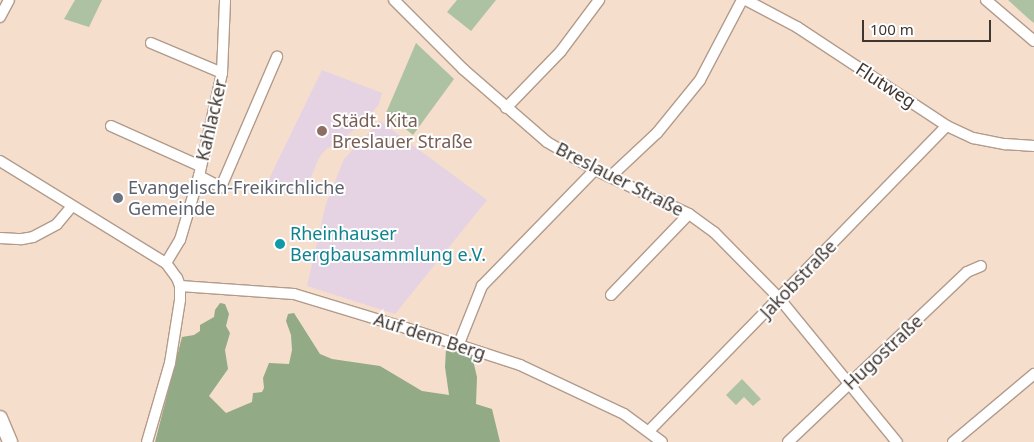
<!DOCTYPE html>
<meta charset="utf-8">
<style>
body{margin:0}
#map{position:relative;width:1034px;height:442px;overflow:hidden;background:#f6decd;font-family:"Noto Sans",sans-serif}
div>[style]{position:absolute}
.education>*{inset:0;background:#e5d2e2}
.green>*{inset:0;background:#adc1a3}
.forest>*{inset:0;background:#92aa86}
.roads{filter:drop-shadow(1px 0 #b29b8b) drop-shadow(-1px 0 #b29b8b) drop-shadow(0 1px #b29b8b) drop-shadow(0 -1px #b29b8b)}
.street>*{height:10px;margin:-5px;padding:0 5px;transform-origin:5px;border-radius:5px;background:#fff}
.secondary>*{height:14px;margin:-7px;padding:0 7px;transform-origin:7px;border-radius:7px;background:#fff}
.dots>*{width:14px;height:14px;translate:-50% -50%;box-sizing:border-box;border:2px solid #fff;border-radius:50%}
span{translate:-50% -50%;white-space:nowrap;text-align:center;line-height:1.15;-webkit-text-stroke:4px #fff;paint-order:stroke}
.street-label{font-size:18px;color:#403630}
.education-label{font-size:18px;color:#785e54}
.left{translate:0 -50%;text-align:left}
.worship-label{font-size:18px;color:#5b616d}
.culture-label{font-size:18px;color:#0d838f}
.scale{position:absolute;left:862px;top:20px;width:129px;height:22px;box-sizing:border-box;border:2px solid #403630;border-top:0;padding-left:6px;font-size:15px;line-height:18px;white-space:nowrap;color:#403630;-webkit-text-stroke:4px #fff;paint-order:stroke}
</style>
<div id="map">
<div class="education">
<div style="clip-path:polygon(322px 70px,382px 93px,379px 104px,371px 114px,340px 142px,326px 149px,319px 158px,303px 196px,267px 183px)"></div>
<div style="clip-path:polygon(380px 121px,487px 200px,395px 314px,307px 286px,326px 204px,344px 159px)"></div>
</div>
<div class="green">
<div style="clip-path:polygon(75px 0,102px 0,89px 27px,64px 19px)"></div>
<div style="clip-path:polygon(457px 0,496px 0,471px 31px,447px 12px)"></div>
<div style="clip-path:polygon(1008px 0,1034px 0,1034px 23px,1030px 20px)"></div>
<div style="clip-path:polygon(416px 43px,454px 79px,413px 135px,386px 113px)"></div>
<div style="clip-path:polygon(742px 379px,761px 399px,753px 406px,744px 397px,736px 405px,726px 395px)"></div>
</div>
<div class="forest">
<div style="clip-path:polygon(220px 303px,225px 304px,229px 314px,226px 326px,230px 333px,225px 350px,228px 369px,209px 396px,226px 413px,252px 402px,253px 393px,262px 392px,264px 388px,263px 378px,269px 363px,289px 364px,292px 350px,291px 335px,286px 321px,288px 314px,294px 313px,320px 354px,332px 359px,380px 366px,422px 391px,449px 395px,445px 367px,446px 349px,472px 356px,477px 377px,476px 404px,492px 409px,500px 442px,155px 442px,182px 337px,194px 335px,200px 331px,200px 325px,214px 317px,215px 310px)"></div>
</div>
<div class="roads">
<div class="street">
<div style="left:394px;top:0;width:98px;rotate:45deg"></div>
<div style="left:463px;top:69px;width:111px;rotate:41deg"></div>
<div style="left:547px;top:142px;width:56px;rotate:30.3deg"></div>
<div style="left:595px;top:170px;width:104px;rotate:25.1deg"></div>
<div style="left:689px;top:214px;width:31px;rotate:36deg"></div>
<div style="left:714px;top:232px;width:93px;rotate:45.4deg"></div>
<div style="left:779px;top:298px;width:186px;rotate:50.7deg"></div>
<div style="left:746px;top:0;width:58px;rotate:27.9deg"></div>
<div style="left:797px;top:27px;width:180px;rotate:33.4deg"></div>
<div style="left:947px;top:126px;width:29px;rotate:25deg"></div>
<div style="left:973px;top:138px;width:33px;rotate:11deg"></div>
<div style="left:1005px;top:144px;width:29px;rotate:4deg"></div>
<div style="left:986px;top:0;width:63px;rotate:40.5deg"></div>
<div style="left:0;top:17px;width:19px;rotate:-62deg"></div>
<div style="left:151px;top:43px;width:77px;rotate:22.9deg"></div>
<div style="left:506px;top:108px;width:79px;rotate:-46deg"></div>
<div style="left:561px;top:51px;width:64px;rotate:-53.3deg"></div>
<div style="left:111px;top:126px;width:98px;rotate:24.2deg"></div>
<div style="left:0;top:161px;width:195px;rotate:31.6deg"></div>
<div style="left:166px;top:263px;width:19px;rotate:54deg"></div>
<div style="left:177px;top:278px;width:9px;rotate:69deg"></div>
<div style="left:180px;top:286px;width:14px;rotate:90deg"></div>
<div style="left:180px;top:300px;width:64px;rotate:99deg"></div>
<div style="left:170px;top:363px;width:82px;rotate:106.2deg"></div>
<div style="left:199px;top:176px;width:25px;rotate:27deg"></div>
<div style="left:221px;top:187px;width:142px;rotate:-66.7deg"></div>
<div style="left:611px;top:176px;width:63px;rotate:-43.1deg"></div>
<div style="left:657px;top:133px;width:68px;rotate:-50.9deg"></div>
<div style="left:700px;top:80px;width:90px;rotate:-62.3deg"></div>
<div style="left:0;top:238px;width:22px;rotate:3deg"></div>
<div style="left:22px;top:239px;width:11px;rotate:-10deg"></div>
<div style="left:33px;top:237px;width:27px;rotate:-28deg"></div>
<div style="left:57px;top:224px;width:23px;rotate:-50deg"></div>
<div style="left:166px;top:263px;width:27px;rotate:-59deg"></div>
<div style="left:180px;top:240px;width:67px;rotate:-73.5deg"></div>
<div style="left:199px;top:176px;width:106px;rotate:-77.4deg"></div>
<div style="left:222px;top:73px;width:73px;rotate:-87.6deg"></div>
<div style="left:180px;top:286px;width:114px;rotate:4deg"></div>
<div style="left:294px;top:294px;width:117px;rotate:16.9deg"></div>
<div style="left:406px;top:328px;width:120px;rotate:18deg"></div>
<div style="left:520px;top:365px;width:115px;rotate:25.2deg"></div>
<div style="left:624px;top:414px;width:47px;rotate:36.4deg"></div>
<div style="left:611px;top:295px;width:112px;rotate:-46.1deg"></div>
<div style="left:458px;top:346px;width:65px;rotate:-68.2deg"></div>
<div style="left:482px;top:286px;width:162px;rotate:-45.8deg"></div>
<div style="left:649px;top:431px;width:426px;rotate:-45.7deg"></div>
<div style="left:788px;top:442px;width:247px;rotate:-43.5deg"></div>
<div style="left:967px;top:272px;width:15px;rotate:-23deg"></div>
<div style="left:953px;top:442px;width:106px;rotate:-40deg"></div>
</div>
<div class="secondary">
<div style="left:0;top:418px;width:26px;rotate:67deg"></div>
</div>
</div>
<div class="dots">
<div style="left:322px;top:131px;background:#8d6e63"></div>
<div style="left:118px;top:198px;background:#6b7280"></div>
<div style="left:280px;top:244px;background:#0f9aa8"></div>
</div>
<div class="street-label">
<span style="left:886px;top:85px;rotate:33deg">Flutweg</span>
<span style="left:211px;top:120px;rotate:-77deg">Kahlacker</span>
<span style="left:620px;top:179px;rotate:27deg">Breslauer Straße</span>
<span style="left:798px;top:279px;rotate:-46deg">Jakobstraße</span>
<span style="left:430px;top:336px;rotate:18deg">Auf dem Berg</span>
<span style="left:883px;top:352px;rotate:-43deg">Hugostraße</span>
</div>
<div class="education-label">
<span class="left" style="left:332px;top:131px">Städt. Kita<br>Breslauer Straße</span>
</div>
<div class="worship-label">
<span class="left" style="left:128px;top:198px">Evangelisch-Freikirchliche<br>Gemeinde</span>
</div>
<div class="culture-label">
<span class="left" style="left:290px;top:244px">Rheinhauser<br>Bergbausammlung e.V.</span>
</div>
<div class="scale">100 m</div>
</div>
